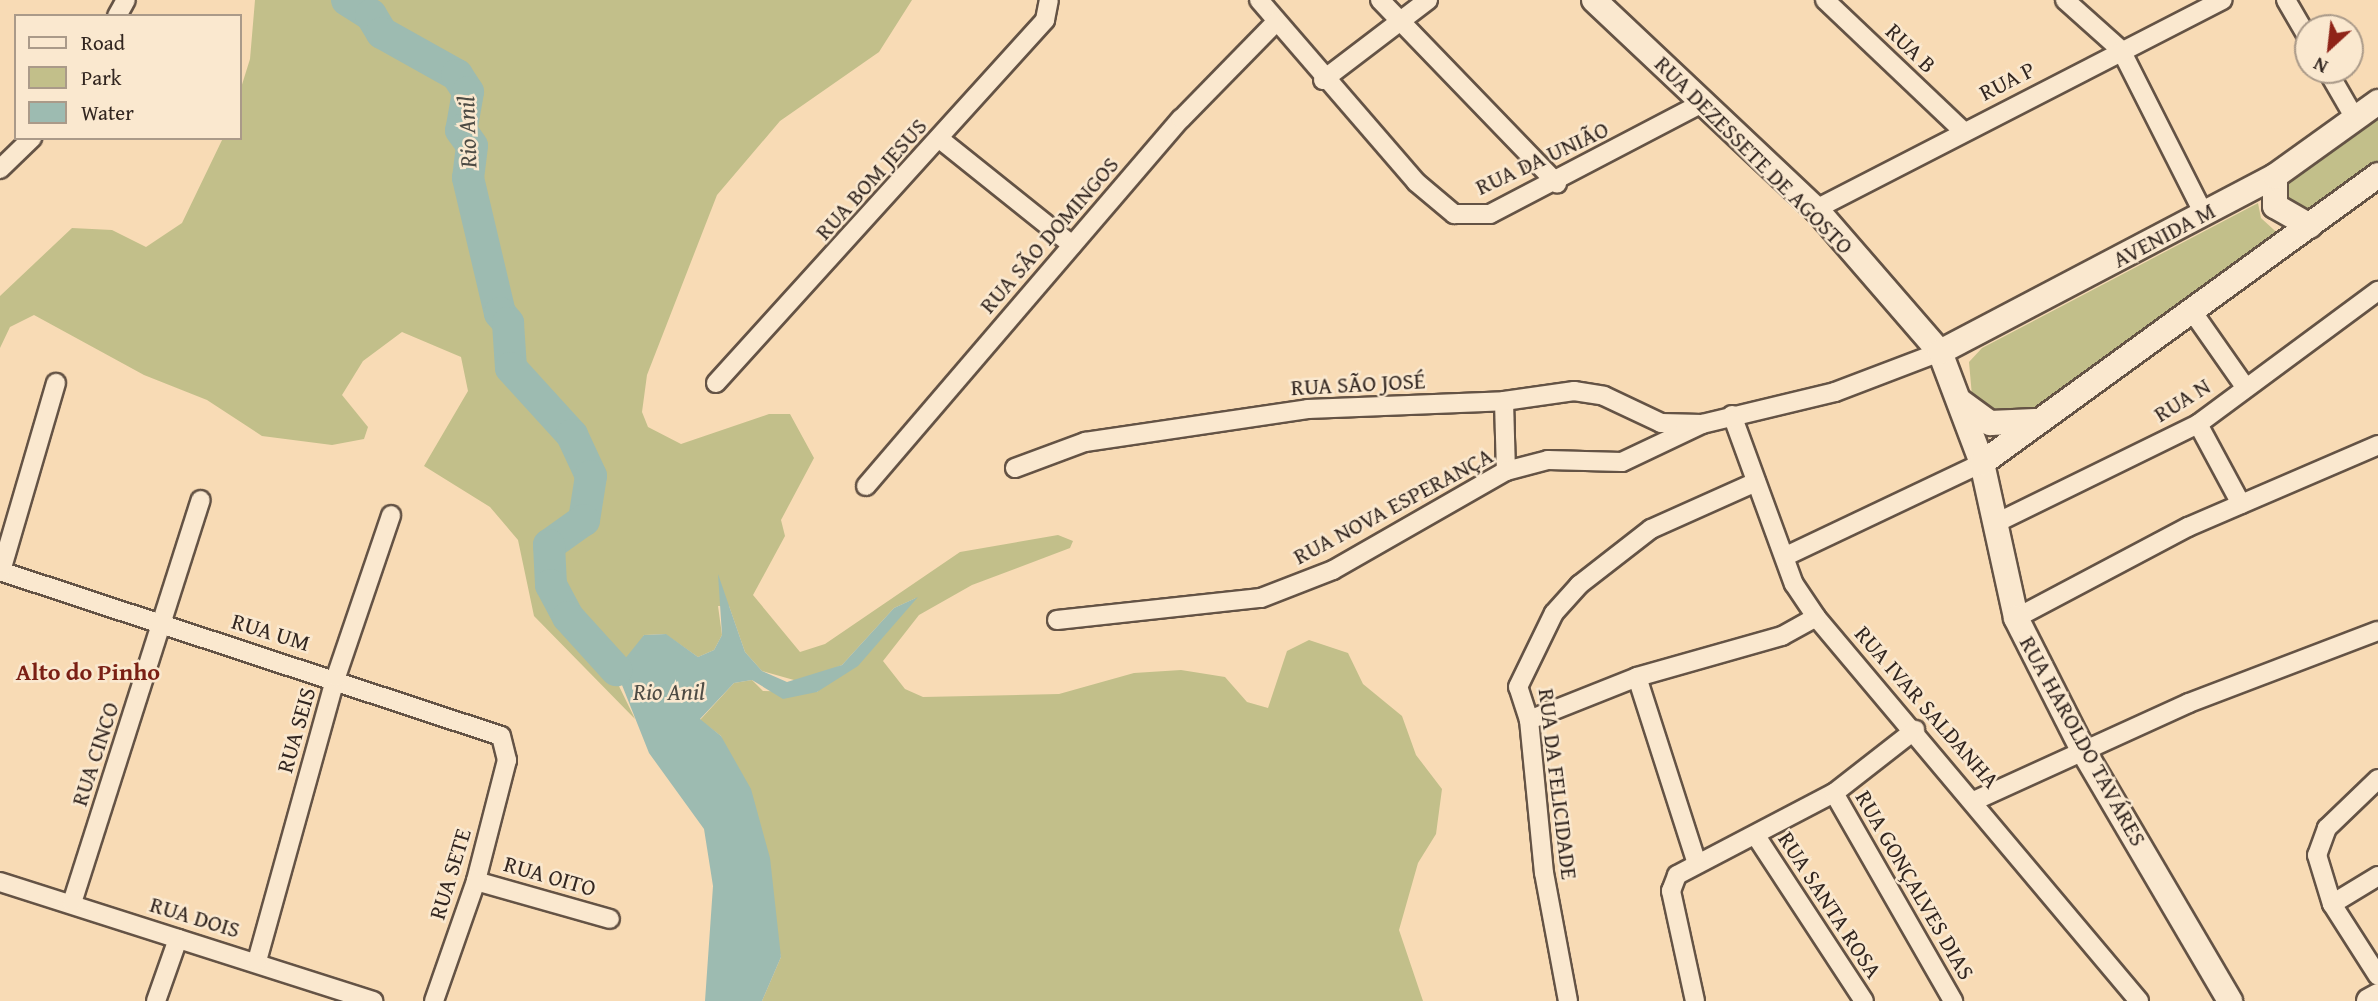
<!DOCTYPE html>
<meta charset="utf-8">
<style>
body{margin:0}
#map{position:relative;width:2378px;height:1001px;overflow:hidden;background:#f8dbb5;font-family:"Gentium Book Plus",serif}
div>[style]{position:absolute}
.green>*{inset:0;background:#c2bf8a}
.water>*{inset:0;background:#9dbbb1}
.river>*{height:32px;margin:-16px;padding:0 16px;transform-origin:16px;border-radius:16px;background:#9dbbb1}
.roads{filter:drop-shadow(2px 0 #645345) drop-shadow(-2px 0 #645345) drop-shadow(0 2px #645345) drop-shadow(0 -2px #645345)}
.street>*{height:18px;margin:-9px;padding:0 9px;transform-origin:9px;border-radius:9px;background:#fae8cf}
.secondary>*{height:24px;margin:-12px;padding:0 12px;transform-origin:12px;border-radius:12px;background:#fae8cf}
span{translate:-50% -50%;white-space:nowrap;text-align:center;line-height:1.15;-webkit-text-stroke:5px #fae8cf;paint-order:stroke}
.street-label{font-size:23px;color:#322620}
.water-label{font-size:24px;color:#4d4b44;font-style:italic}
.neighbourhood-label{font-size:24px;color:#7a1f14;font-weight:700}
.legend{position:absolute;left:14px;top:14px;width:228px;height:126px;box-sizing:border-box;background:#fae8cf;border:2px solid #aa9a89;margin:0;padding:9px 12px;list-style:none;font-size:21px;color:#322620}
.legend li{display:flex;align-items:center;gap:14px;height:35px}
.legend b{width:35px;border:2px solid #aa9a89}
.north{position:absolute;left:2294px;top:14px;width:70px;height:70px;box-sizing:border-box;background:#fae8cf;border:2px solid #aa9a89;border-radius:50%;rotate:207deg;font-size:19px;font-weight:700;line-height:28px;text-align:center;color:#322620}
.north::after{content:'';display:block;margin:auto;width:24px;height:32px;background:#8f2418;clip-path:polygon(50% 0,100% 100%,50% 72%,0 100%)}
</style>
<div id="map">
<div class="green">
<div style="clip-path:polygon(255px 0,912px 0,879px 52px,780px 121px,717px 195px,647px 375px,642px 412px,648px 427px,681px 444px,769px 414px,790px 414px,814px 458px,781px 520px,785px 536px,753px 595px,800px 652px,825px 644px,960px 552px,1058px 535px,1073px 541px,1070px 548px,972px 585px,919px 615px,883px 661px,905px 689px,923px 697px,1059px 694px,1134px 673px,1181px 670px,1225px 677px,1247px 702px,1268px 708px,1287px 651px,1309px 640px,1348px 653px,1363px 684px,1402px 716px,1416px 755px,1442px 789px,1436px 834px,1418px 863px,1399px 930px,1423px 1001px,762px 1001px,781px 957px,721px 736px,700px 720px,734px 683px,752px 680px,763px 691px,817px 692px,916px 598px,894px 608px,842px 665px,801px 682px,762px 671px,745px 652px,729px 606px,718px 606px,722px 635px,714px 650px,698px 657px,665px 634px,644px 635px,618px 684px,635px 719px,534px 616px,518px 540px,490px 507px,424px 466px,468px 391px,461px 357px,402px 332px,363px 361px,342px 395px,368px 427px,364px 439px,332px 445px,262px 436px,207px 400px,144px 375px,34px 315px,10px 327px,0 348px,0 296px,72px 228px,112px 230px,146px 247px,182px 223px,223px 138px,240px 138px,240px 91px,250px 59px)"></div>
<div style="clip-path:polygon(2378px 116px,2378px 162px,2308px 212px,2286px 200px,2284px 174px)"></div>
<div style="clip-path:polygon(2258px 203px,2261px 218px,2285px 240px,2030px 414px,2010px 422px,1972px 396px,1969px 362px,1982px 348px)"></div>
</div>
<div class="water">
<div style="clip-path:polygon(718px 574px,745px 652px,762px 671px,787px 682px,842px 665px,894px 608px,918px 597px,858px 666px,817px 692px,783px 699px,752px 680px,734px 683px,700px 719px,721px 736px,751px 789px,770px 858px,781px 957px,762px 1001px,705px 1001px,713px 886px,704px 829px,649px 753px,616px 670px,644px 635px,666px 634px,698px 657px,714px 650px,722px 635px)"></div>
</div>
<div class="river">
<div style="left:347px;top:0;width:28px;rotate:32deg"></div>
<div style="left:371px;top:15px;width:21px;rotate:59deg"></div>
<div style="left:382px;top:33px;width:86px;rotate:29.2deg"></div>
<div style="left:457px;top:75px;width:20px;rotate:57deg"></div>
<div style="left:468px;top:92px;width:39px;rotate:100deg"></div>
<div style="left:461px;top:130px;width:19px;rotate:55deg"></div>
<div style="left:472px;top:146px;width:32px;rotate:97deg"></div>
<div style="left:468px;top:178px;width:139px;rotate:76.7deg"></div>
<div style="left:500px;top:313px;width:13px;rotate:51deg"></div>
<div style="left:508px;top:323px;width:45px;rotate:86.2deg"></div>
<div style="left:511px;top:368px;width:91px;rotate:47.7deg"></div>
<div style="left:572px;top:435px;width:45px;rotate:65.1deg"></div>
<div style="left:591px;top:476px;width:45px;rotate:99deg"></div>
<div style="left:584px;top:520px;width:43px;rotate:144.5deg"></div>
<div style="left:549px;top:545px;width:40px;rotate:87.1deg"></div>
<div style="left:551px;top:585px;width:36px;rotate:62deg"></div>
<div style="left:568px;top:617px;width:72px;rotate:47.8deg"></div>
</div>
<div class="roads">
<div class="street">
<div style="left:1259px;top:0;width:240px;rotate:49.2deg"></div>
<div style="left:1416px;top:182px;width:50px;rotate:40.1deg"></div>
<div style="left:1454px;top:214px;width:36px"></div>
<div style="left:1490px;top:214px;width:239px;rotate:-27.6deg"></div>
<div style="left:1380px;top:0;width:255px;rotate:46deg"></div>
<div style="left:1825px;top:0;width:190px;rotate:43.5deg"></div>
<div style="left:2065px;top:0;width:75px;rotate:41.8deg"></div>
<div style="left:2121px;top:50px;width:184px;rotate:63.2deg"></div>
<div style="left:2286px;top:0;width:44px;rotate:59.9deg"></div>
<div style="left:117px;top:16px;width:18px;rotate:-61deg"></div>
<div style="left:2327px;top:70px;width:58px;rotate:59.9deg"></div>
<div style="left:1323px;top:80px;width:132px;rotate:-37.3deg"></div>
<div style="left:941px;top:140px;width:168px;rotate:38.7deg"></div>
<div style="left:0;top:169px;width:45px;rotate:-44.1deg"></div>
<div style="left:1816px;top:209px;width:457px;rotate:-27.2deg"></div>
<div style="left:2192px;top:311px;width:94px;rotate:55deg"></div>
<div style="left:716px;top:383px;width:490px;rotate:-47.8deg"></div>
<div style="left:1045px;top:20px;width:20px;rotate:-79deg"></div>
<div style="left:1504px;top:401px;width:70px;rotate:88.4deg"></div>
<div style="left:1732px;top:415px;width:180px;rotate:69.9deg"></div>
<div style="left:1794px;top:584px;width:40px;rotate:56deg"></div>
<div style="left:1816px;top:617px;width:502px;rotate:49.93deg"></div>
<div style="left:2198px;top:424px;width:91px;rotate:61.7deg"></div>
<div style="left:1015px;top:468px;width:75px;rotate:-20.4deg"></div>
<div style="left:1085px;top:442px;width:225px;rotate:-8.4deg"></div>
<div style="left:1308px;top:409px;width:196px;rotate:-2.3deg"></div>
<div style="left:1504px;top:401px;width:71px;rotate:-8.1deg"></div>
<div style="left:1574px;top:391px;width:30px;rotate:9deg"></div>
<div style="left:1604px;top:396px;width:63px;rotate:25.3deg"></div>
<div style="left:1661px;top:423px;width:41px;rotate:1.4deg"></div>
<div style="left:866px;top:486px;width:484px;rotate:-49.4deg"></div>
<div style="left:1181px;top:119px;width:136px;rotate:-45.6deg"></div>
<div style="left:1996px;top:523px;width:225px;rotate:-26.1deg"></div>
<div style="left:2198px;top:424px;width:224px;rotate:-36.5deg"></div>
<div style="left:1786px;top:556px;width:217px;rotate:-25.4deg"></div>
<div style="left:0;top:571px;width:527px;rotate:18.23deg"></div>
<div style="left:501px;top:736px;width:25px;rotate:76deg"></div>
<div style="left:507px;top:760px;width:125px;rotate:104.4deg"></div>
<div style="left:476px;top:881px;width:127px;rotate:109.3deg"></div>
<div style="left:1px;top:571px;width:196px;rotate:-73.7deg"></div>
<div style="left:2016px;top:618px;width:195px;rotate:-27.9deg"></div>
<div style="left:2188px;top:527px;width:207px;rotate:-23.3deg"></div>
<div style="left:1057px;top:620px;width:205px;rotate:-6.2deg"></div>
<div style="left:1261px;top:598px;width:77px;rotate:-21.3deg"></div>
<div style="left:1333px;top:570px;width:199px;rotate:-29.8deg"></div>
<div style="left:1506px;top:471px;width:43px;rotate:-14.7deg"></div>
<div style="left:1548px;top:460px;width:74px;rotate:1.5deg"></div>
<div style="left:1622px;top:462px;width:89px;rotate:-25.4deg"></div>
<div style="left:1702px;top:424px;width:137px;rotate:-13.5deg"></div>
<div style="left:1835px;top:392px;width:112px;rotate:-20.9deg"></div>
<div style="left:1637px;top:677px;width:196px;rotate:72.2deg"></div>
<div style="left:1529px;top:720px;width:116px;rotate:-21.7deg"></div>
<div style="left:1637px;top:677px;width:151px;rotate:-15.8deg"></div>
<div style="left:1782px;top:636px;width:39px;rotate:-29deg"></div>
<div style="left:2378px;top:779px;width:71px;rotate:136.1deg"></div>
<div style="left:2327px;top:828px;width:29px;rotate:110deg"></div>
<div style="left:2317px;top:855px;width:51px;rotate:73deg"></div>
<div style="left:2332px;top:904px;width:85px;rotate:57.4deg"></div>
<div style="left:1834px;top:793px;width:240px;rotate:60.2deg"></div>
<div style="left:1976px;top:800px;width:234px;rotate:-24.5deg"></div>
<div style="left:2189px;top:703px;width:202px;rotate:-20.9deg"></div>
<div style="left:1756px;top:836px;width:197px;rotate:56.8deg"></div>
<div style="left:476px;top:881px;width:139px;rotate:15.8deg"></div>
<div style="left:0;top:882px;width:392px;rotate:17.7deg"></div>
<div style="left:72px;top:903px;width:423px;rotate:-72.3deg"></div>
<div style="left:2332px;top:904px;width:54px;rotate:-31.3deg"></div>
<div style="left:257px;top:961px;width:295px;rotate:-74.5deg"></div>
<div style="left:336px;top:677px;width:171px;rotate:-71.2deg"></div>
<div style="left:156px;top:1001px;width:66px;rotate:-70.5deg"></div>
<div style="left:1568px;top:1001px;width:130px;rotate:-100.6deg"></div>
<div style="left:1544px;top:873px;width:154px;rotate:-95.6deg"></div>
<div style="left:1529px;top:720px;width:35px;rotate:-108deg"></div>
<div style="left:1518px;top:687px;width:82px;rotate:-64.1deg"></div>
<div style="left:1554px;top:613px;width:38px;rotate:-48deg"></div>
<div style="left:1579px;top:585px;width:91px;rotate:-37.9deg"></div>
<div style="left:1651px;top:529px;width:115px;rotate:-24.1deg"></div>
<div style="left:1695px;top:1001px;width:113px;rotate:-102.3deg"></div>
<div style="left:1671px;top:891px;width:17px;rotate:-69deg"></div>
<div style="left:1677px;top:875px;width:177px;rotate:-27.6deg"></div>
<div style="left:1834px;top:793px;width:103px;rotate:-37.9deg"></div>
</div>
<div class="secondary">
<div style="left:1594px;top:0;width:305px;rotate:43.3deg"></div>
<div style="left:1816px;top:209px;width:189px;rotate:49.1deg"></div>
<div style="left:1940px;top:352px;width:119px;rotate:69.3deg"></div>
<div style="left:1982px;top:463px;width:159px;rotate:77.6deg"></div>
<div style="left:2016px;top:618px;width:150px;rotate:63.1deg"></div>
<div style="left:2084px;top:752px;width:289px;rotate:59.6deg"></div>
<div style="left:2275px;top:176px;width:30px;rotate:90deg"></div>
<div style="left:2275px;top:206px;width:40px;rotate:29.7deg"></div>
<div style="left:1940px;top:352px;width:378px;rotate:-27.7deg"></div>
<div style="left:2275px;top:176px;width:127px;rotate:-35.7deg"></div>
<div style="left:1961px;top:402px;width:36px;rotate:36deg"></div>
<div style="left:1990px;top:423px;width:45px;rotate:-2.5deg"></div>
<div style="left:1982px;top:463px;width:490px;rotate:-36deg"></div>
<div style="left:2369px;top:1001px;width:10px;rotate:-29deg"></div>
</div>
</div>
<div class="street-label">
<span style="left:1911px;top:48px;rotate:44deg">RUA B</span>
<span style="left:2007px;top:81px;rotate:-27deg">RUA P</span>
<span style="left:1754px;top:155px;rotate:45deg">RUA DEZESSETE DE AGOSTO</span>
<span style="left:1542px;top:158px;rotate:-25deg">RUA DA UNIÃO</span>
<span style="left:871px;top:179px;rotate:-48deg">RUA BOM JESUS</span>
<span style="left:1049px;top:235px;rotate:-49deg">RUA SÃO DOMINGOS</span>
<span style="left:2164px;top:235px;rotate:-28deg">AVENIDA M</span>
<span style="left:1358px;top:384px;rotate:-3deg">RUA SÃO JOSÉ</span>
<span style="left:2182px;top:400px;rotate:-32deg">RUA N</span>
<span style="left:1393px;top:506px;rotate:-28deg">RUA NOVA ESPERANÇA</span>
<span style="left:271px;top:632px;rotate:17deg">RUA UM</span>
<span style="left:1927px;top:707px;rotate:49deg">RUA IVAR SALDANHA</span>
<span style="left:296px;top:730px;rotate:-74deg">RUA SEIS</span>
<span style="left:2083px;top:741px;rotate:61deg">RUA HAROLDO TAVÁRES</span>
<span style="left:95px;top:754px;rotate:-72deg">RUA CINCO</span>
<span style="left:1558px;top:784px;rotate:83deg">RUA DA FELICIDADE</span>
<span style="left:450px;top:874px;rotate:-73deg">RUA SETE</span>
<span style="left:550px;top:876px;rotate:16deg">RUA OITO</span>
<span style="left:1915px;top:885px;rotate:60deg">RUA GONÇALVES DIAS</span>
<span style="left:1830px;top:905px;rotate:57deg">RUA SANTA ROSA</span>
<span style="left:195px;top:917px;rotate:17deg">RUA DOIS</span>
</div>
<div class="water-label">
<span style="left:467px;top:132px;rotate:-92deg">Rio Anil</span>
<span style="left:669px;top:692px">Rio Anil</span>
</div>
<div class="neighbourhood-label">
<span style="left:88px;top:672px">Alto do Pinho</span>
</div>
<ul class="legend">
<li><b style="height:9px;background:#fae8cf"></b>Road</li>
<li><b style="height:19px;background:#c2bf8a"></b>Park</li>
<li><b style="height:19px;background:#9dbbb1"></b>Water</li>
</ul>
<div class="north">N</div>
</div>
